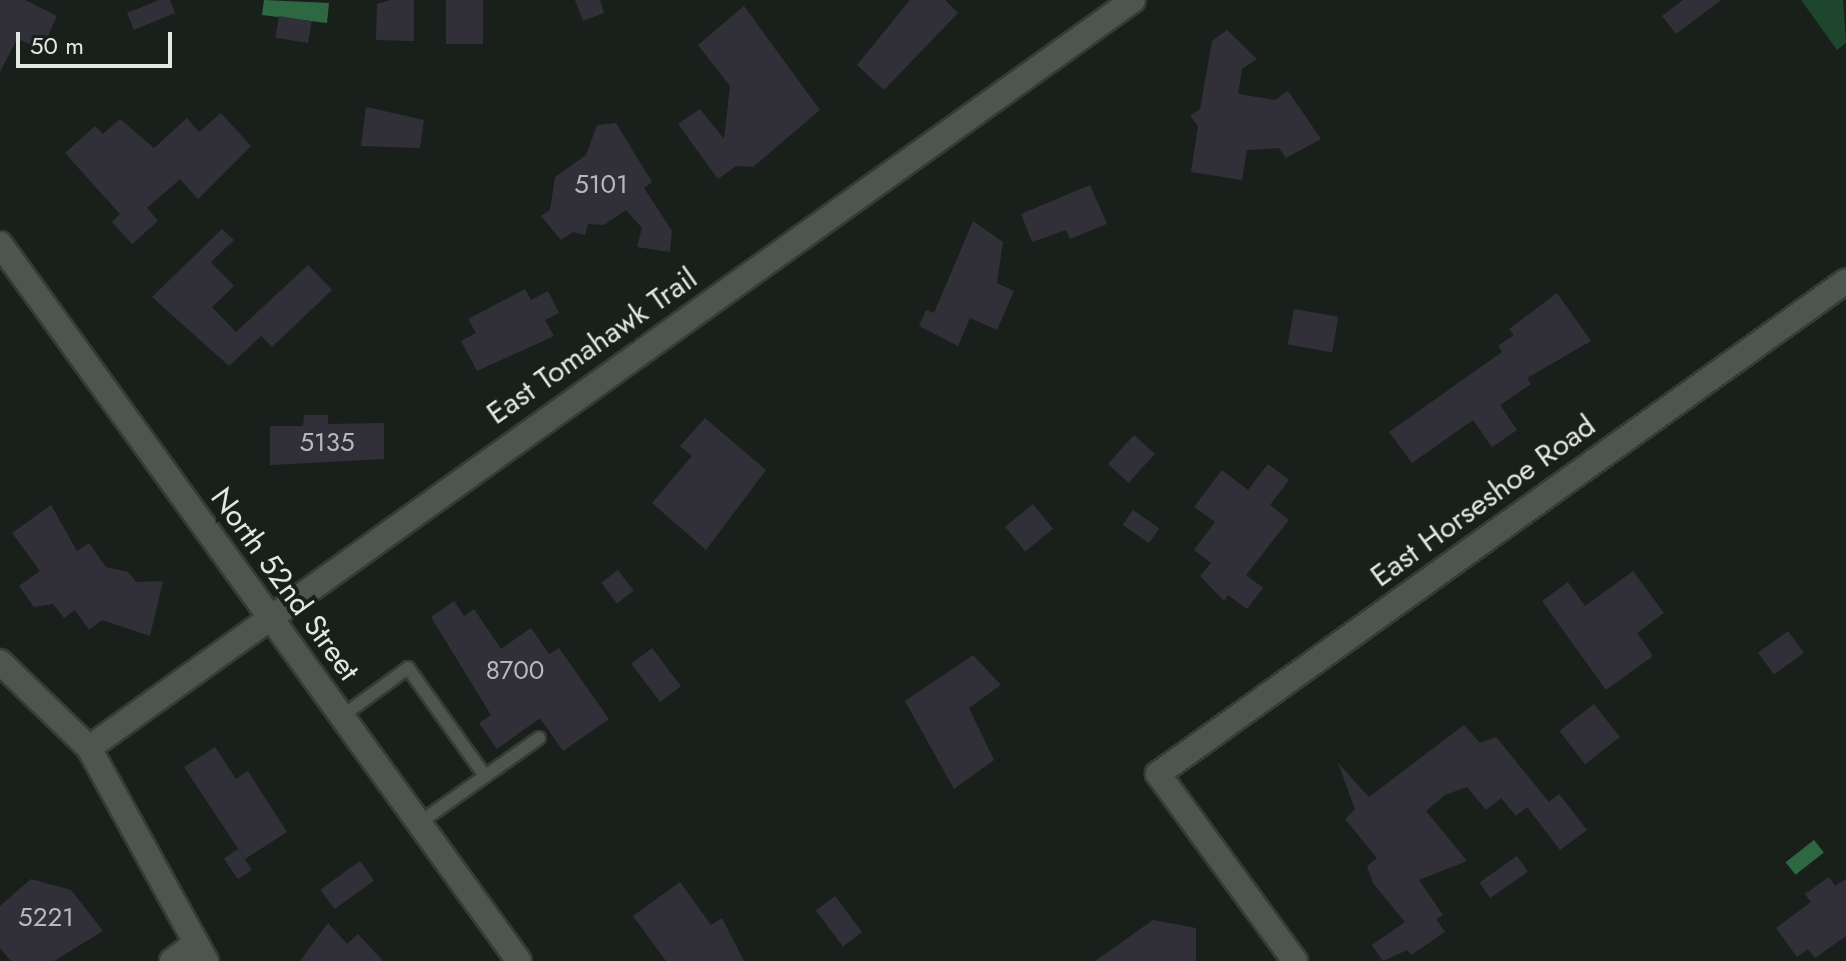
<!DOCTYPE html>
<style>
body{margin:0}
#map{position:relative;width:1846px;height:961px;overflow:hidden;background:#19201b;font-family:Jost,sans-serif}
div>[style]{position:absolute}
.green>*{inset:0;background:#1d462c}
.water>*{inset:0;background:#2e6843;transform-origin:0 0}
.building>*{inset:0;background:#313038;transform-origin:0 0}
.roads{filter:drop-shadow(2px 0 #363b37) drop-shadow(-2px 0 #363b37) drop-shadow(0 2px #363b37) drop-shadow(0 -2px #363b37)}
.lane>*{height:12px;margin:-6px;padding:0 6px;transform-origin:6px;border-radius:6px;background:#4d554f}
.street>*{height:24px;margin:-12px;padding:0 12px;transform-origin:12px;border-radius:12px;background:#4d554f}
.secondary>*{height:24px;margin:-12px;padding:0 12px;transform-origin:12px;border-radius:12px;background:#4d554f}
span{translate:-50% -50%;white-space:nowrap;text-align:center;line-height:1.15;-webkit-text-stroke:8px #19201b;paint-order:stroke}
.number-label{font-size:26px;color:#b6b9b9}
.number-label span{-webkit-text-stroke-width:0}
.street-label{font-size:30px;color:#e3e7e4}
.scale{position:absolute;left:16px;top:32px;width:156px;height:36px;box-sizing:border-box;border:4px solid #e3e7e4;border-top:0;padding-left:10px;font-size:24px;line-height:28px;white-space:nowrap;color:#e3e7e4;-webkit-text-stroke:6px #19201b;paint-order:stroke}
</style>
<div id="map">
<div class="green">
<div style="clip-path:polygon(1801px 0,1843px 0,1846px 43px,1837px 50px)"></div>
</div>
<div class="water">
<div style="clip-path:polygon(264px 0,329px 3px,327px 23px,262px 15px)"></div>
<div style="left:1814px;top:840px;width:16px;height:36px;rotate:52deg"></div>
</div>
<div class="building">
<div style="clip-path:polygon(0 0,25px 0,57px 16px,42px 49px,17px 39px,0 72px)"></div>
<div style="clip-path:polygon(159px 0,170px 0,175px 13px,134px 30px,127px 13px)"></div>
<div style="clip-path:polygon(391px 0,414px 0,414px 41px,376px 40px,377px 4px)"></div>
<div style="left:446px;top:0;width:37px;height:44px"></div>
<div style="clip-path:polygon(575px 0,600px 0,604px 13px,583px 21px)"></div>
<div style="clip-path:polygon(910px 0,945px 0,958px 13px,884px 90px,857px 65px)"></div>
<div style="clip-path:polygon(1683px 0,1721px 0,1676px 34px,1662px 16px)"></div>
<div style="clip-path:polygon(744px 6px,820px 110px,753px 167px,736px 166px,718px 179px,678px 124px,700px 109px,724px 139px,730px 86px,698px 45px)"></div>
<div style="left:279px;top:16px;width:33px;height:22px;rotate:9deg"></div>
<div style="clip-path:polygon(1227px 30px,1257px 59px,1242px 69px,1238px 94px,1275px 100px,1288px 91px,1321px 139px,1286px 158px,1279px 148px,1247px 150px,1242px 180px,1191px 172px,1198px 126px,1190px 116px,1200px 109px,1212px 41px)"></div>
<div style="clip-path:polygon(366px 107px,424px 120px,420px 148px,361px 146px)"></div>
<div style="clip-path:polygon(221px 113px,251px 146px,198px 199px,180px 179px,147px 208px,158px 221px,132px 244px,112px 222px,120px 214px,65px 153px,95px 126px,103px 134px,120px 119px,154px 148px,187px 118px,199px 132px)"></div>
<div style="clip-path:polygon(616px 123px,652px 182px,644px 188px,672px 231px,670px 252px,637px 247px,642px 228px,626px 210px,604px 225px,588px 224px,585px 235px,573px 232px,561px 240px,541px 216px,550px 210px,555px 177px,586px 155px,597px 125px)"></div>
<div style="clip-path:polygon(1090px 185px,1107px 224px,1070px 239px,1066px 230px,1032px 242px,1021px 214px)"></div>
<div style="clip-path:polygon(973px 221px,1003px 242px,997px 283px,1014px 291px,997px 330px,970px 318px,958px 346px,919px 326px,926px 310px,934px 313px)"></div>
<div style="clip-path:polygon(222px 229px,234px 240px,211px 262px,234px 286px,212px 307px,236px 332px,308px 265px,332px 290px,272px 347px,261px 336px,229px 366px,152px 297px)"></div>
<div style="clip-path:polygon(525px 289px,531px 300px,548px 291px,559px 313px,545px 320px,554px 336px,477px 371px,461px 341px,476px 333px,468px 319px)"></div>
<div style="clip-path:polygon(1557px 293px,1591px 341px,1527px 378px,1531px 384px,1500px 405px,1517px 430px,1492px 447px,1473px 420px,1412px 463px,1389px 432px,1502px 352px,1498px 346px,1514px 335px,1509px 329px)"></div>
<div style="left:1294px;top:309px;width:45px;height:36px;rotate:10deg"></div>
<div style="clip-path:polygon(304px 415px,328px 415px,328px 424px,384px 423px,384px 459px,270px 465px,270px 426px,303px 426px)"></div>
<div style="clip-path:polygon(705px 418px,766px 470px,706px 550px,652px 503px,692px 456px,680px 446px)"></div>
<div style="left:1134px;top:435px;width:28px;height:39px;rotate:42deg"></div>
<div style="clip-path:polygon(1268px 464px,1289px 480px,1270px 505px,1289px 520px,1246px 575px,1263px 588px,1247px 609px,1228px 595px,1224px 601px,1200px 576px,1211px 563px,1194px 550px,1215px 522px,1194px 507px,1222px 470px,1248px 490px)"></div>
<div style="left:1033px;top:504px;width:32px;height:36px;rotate:51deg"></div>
<div style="clip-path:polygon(51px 505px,77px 551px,89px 543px,106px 567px,128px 572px,136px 582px,163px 581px,150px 636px,102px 620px,89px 630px,75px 610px,64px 618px,53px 604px,34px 607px,19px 586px,40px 571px,12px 533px)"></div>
<div style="left:1133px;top:510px;width:32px;height:18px;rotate:35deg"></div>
<div style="left:618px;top:570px;width:26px;height:21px;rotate:53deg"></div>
<div style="clip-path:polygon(1633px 571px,1664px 613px,1637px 633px,1653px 656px,1606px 690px,1542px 601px,1568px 582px,1585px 606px)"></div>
<div style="clip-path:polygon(454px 601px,464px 616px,474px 609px,501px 649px,531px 628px,549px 654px,559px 648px,609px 719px,563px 751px,540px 718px,497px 749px,479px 723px,491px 715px,431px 617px)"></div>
<div style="left:1788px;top:631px;width:27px;height:37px;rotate:54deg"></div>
<div style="left:652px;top:648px;width:48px;height:26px;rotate:53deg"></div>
<div style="clip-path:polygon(973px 655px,1001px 685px,969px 708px,994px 760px,954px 789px,905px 701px)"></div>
<div style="left:1594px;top:704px;width:42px;height:44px;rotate:52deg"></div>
<div style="clip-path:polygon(1464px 725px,1480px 743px,1496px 737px,1549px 802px,1559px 794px,1587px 830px,1560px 850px,1527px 807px,1516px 816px,1501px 798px,1486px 810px,1467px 787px,1445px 795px,1426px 811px,1467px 861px,1419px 880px,1443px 915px,1436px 919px,1445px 932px,1411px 955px,1407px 950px,1383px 961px,1372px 945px,1405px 922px,1373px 883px,1367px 866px,1377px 858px,1345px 819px,1355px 809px,1338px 763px,1369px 797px)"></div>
<div style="clip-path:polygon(215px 747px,236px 779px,248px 771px,287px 832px,245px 859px,184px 767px)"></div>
<div style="left:238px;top:849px;width:25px;height:17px;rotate:56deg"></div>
<div style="left:1517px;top:856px;width:19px;height:46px;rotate:55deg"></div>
<div style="left:360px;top:861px;width:24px;height:49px;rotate:54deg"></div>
<div style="clip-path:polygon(1829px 877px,1835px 886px,1846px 879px,1846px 936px,1815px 958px,1808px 949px,1797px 957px,1776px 928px,1811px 902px,1805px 894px)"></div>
<div style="clip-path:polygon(31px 879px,71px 890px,103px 931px,54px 961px,11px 961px,0 948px,0 906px)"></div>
<div style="clip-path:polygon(680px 882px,711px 925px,722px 918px,744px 961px,666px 961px,633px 916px)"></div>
<div style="left:835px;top:896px;width:45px;height:24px;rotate:53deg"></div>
<div style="clip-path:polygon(1153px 920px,1196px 928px,1196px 961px,1095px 961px)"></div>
<div style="clip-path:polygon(328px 923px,347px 944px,358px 934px,383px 961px,300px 961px)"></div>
</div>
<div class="roads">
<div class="lane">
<div style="left:341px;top:717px;width:83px;rotate:-36.2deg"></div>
<div style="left:408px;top:668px;width:133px;rotate:54.5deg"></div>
<div style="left:419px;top:823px;width:147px;rotate:-35.3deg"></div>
</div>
<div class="street">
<div style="left:0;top:662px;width:124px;rotate:44deg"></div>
<div style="left:89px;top:748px;width:243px;rotate:61.2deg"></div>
<div style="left:89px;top:748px;width:1284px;rotate:-35.62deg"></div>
<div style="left:172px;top:961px;width:26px;rotate:-37deg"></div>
<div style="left:1295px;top:961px;width:232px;rotate:-126.2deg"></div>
<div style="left:1158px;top:774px;width:846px;rotate:-35.62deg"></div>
</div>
<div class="secondary">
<div style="left:0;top:244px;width:885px;rotate:54.1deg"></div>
</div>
</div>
<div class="number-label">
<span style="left:601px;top:185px">5101</span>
<span style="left:327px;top:443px">5135</span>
<span style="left:515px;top:671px">8700</span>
<span style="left:46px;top:918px">5221</span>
</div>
<div class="street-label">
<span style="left:592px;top:346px;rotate:-35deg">East Tomahawk Trail</span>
<span style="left:1483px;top:501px;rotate:-36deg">East Horseshoe Road</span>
<span style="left:285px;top:584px;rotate:54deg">North 52nd Street</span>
</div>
<div class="scale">50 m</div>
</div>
